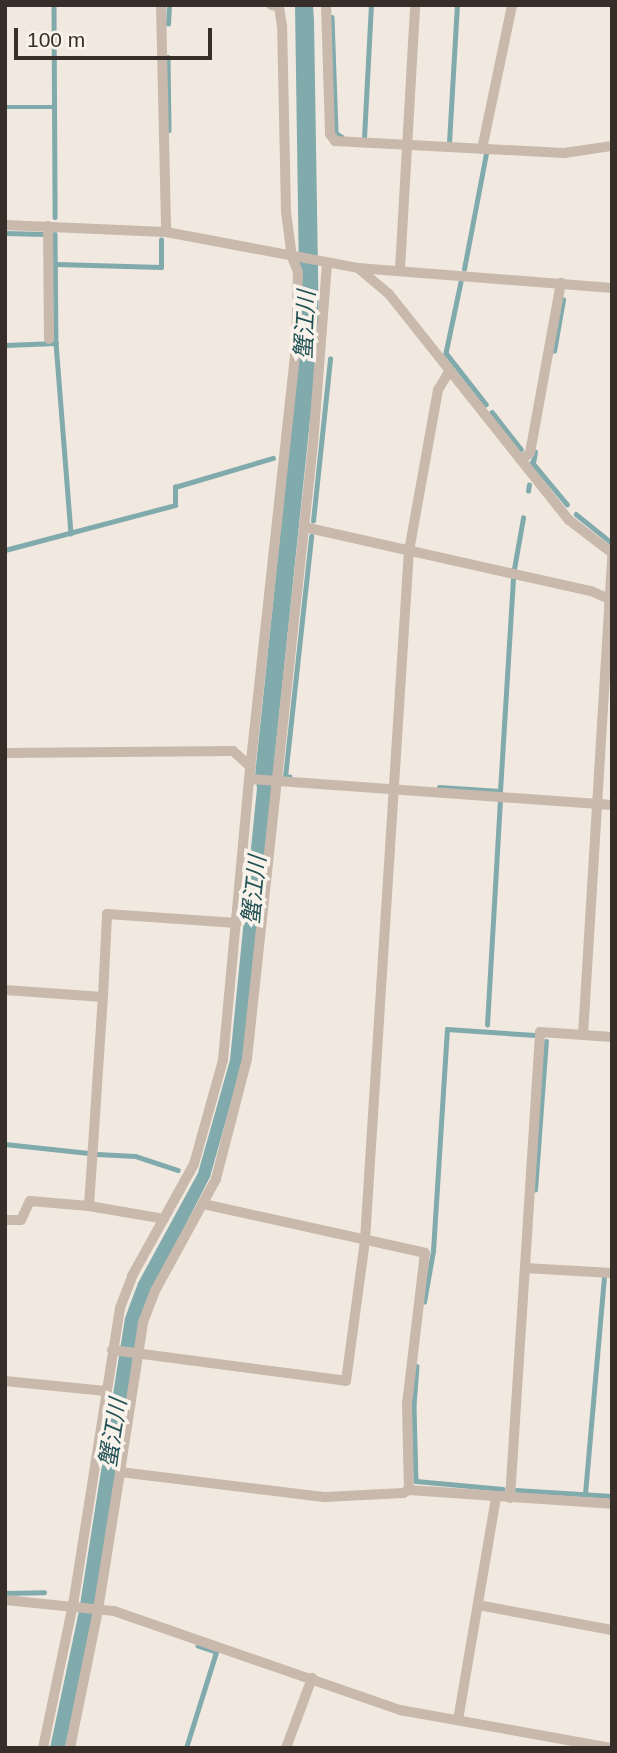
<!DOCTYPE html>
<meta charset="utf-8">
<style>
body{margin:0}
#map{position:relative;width:617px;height:1753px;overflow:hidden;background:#f1e9df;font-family:Helvetica,"Noto Sans JP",sans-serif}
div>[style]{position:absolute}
.water>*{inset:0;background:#80aaac}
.stream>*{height:4.5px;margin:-2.25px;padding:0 2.25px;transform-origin:2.25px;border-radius:2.25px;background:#80aaac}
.minor>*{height:10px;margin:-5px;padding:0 5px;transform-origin:5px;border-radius:5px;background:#c8b9ac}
span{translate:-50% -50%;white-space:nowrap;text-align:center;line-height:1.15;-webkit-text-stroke:7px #f9f3eb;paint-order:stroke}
.water-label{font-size:23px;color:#235256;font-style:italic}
.frame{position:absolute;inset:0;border:7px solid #372e2a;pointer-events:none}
.scale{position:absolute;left:14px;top:28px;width:198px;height:32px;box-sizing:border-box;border:4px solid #372e2a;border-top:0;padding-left:9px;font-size:21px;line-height:24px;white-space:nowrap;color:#372e2a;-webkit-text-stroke:5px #f9f3eb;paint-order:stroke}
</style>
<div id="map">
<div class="water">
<div style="clip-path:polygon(295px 5px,313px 5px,314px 20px,319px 334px,243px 1060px,210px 1177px,152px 1290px,95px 1603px,65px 1748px,50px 1748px,79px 1611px,125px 1318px,138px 1283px,198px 1173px,230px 1060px,257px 788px,255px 775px,300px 345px)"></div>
</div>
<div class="stream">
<div style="left:54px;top:5px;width:212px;rotate:89.7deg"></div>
<div style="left:332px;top:17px;width:116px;rotate:88deg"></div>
<div style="left:336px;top:133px;width:7px;rotate:34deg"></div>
<div style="left:168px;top:24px;width:18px;rotate:-87deg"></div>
<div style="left:168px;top:57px;width:73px;rotate:89.2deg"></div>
<div style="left:5px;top:107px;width:49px"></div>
<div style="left:364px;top:138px;width:133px;rotate:-87deg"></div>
<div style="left:449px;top:143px;width:138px;rotate:-86.7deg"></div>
<div style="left:5px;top:233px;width:40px;rotate:1.4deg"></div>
<div style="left:55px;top:234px;width:109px;rotate:89.5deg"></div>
<div style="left:56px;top:343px;width:191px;rotate:85.5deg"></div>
<div style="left:56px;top:264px;width:105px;rotate:1.6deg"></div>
<div style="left:161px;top:267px;width:27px;rotate:-90deg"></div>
<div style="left:464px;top:269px;width:117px;rotate:-79.2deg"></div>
<div style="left:461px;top:282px;width:73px;rotate:101.9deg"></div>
<div style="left:446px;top:353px;width:65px;rotate:51.9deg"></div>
<div style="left:5px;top:345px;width:51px;rotate:-2.2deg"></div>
<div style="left:554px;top:351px;width:52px;rotate:-80deg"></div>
<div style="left:492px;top:412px;width:47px;rotate:51.9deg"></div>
<div style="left:532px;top:462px;width:55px;rotate:50.2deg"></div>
<div style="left:533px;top:463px;width:11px;rotate:-80deg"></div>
<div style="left:528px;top:491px;width:6px;rotate:-81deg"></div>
<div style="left:576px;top:514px;width:46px;rotate:38.9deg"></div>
<div style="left:313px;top:521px;width:163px;rotate:-84deg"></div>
<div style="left:5px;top:550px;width:176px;rotate:-14.8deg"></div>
<div style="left:175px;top:505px;width:18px;rotate:-90deg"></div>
<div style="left:175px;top:487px;width:102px;rotate:-16.5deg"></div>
<div style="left:514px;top:569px;width:52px;rotate:-80deg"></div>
<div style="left:290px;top:777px;width:5px;rotate:180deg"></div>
<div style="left:285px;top:777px;width:242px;rotate:-83.8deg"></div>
<div style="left:439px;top:787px;width:61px;rotate:3.8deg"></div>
<div style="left:500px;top:791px;width:214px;rotate:-86.5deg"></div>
<div style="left:487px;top:1025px;width:223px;rotate:-86.7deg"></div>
<div style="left:5px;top:1144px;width:84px;rotate:6.1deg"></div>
<div style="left:97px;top:1154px;width:38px;rotate:3deg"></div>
<div style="left:135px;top:1156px;width:45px;rotate:18deg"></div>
<div style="left:535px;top:1190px;width:149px;rotate:-85.8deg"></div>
<div style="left:424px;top:1302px;width:52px;rotate:-80deg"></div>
<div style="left:433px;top:1251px;width:222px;rotate:-86.4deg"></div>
<div style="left:447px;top:1029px;width:88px;rotate:3.9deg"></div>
<div style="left:417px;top:1366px;width:40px;rotate:94.3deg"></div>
<div style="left:414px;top:1406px;width:75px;rotate:88.5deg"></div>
<div style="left:416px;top:1481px;width:87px;rotate:5.3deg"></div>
<div style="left:516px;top:1490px;width:96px;rotate:3.6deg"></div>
<div style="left:585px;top:1494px;width:219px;rotate:-85deg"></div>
<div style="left:5px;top:1593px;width:39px;rotate:-1deg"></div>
<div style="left:186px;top:1748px;width:101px;rotate:-72.6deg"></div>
<div style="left:216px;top:1652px;width:19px;rotate:-162deg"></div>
</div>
<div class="minor">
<div style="left:161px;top:5px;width:227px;rotate:88.7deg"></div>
<div style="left:326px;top:5px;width:129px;rotate:88.2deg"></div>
<div style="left:330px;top:134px;width:9px;rotate:54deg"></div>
<div style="left:335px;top:141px;width:229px;rotate:3deg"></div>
<div style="left:564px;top:153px;width:49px;rotate:-8.3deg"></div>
<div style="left:482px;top:149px;width:147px;rotate:-78.2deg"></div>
<div style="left:5px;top:225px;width:161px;rotate:2.5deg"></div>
<div style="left:166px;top:232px;width:195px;rotate:10.6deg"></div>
<div style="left:358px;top:268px;width:255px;rotate:4.5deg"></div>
<div style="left:48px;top:226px;width:113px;rotate:89.5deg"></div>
<div style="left:327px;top:263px;width:182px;rotate:94.4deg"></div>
<div style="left:313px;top:444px;width:619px;rotate:96.13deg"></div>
<div style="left:247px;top:1059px;width:124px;rotate:104.5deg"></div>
<div style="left:216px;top:1179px;width:128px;rotate:118.6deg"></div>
<div style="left:155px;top:1291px;width:34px;rotate:111deg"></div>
<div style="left:143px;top:1323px;width:151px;rotate:98.8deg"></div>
<div style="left:120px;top:1472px;width:207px;rotate:7deg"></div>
<div style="left:325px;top:1497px;width:78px;rotate:-2.9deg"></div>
<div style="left:403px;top:1493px;width:7px;rotate:-27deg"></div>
<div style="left:358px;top:268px;width:40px;rotate:40deg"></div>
<div style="left:389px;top:294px;width:289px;rotate:51.5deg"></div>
<div style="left:569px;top:520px;width:54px;rotate:37.5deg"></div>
<div style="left:400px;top:269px;width:264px;rotate:-86.7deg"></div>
<div style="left:521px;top:460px;width:11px;rotate:-38deg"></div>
<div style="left:530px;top:453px;width:173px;rotate:-79.7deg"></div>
<div style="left:304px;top:527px;width:294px;rotate:12.6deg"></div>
<div style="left:591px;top:591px;width:20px;rotate:24deg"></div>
<div style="left:5px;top:753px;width:228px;rotate:-0.5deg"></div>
<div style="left:233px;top:751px;width:24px;rotate:42deg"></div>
<div style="left:249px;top:779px;width:364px;rotate:4.1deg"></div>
<div style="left:5px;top:990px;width:98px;rotate:4.1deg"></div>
<div style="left:103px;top:997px;width:83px;rotate:-87.2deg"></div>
<div style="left:107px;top:914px;width:130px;rotate:4deg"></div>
<div style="left:583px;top:1035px;width:480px;rotate:-86.5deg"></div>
<div style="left:203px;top:1204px;width:227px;rotate:12.4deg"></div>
<div style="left:425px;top:1253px;width:152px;rotate:96.8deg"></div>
<div style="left:407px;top:1404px;width:86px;rotate:88.7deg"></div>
<div style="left:409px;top:1490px;width:203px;rotate:3.9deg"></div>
<div style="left:89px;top:1206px;width:209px;rotate:-86.2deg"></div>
<div style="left:5px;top:1220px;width:16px"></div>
<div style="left:21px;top:1220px;width:21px;rotate:-65deg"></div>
<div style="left:30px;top:1201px;width:59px;rotate:4.8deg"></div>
<div style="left:89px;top:1206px;width:76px;rotate:9.8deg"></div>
<div style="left:525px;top:1268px;width:87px;rotate:3.3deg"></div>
<div style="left:112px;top:1350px;width:236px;rotate:7.5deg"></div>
<div style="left:346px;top:1381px;width:142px;rotate:-82.3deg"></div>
<div style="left:365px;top:1240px;width:690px;rotate:-86.35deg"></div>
<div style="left:409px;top:551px;width:164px;rotate:-79.8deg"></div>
<div style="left:438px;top:390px;width:21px;rotate:-59deg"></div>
<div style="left:5px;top:1381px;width:101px;rotate:5.7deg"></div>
<div style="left:510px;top:1498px;width:467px;rotate:-86.3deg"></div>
<div style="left:540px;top:1032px;width:72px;rotate:4deg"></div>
<div style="left:5px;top:1600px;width:110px;rotate:5.8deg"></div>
<div style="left:114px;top:1611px;width:303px;rotate:19.1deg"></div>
<div style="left:400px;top:1710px;width:214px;rotate:10.2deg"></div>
<div style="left:478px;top:1605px;width:136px;rotate:10.6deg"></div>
<div style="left:458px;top:1720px;width:226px;rotate:-80.3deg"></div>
<div style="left:43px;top:1748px;width:146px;rotate:-78.2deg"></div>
<div style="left:73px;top:1605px;width:301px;rotate:-81deg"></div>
<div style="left:120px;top:1308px;width:34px;rotate:-69deg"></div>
<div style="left:132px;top:1276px;width:128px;rotate:-61deg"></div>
<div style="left:194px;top:1164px;width:108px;rotate:-74.4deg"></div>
<div style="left:223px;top:1060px;width:282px;rotate:-84.7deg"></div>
<div style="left:249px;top:779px;width:436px;rotate:-83.8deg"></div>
<div style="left:296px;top:346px;width:74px;rotate:-88.5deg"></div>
<div style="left:298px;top:272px;width:16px;rotate:-112deg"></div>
<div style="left:292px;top:257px;width:45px;rotate:-97.6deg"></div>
<div style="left:286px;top:212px;width:186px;rotate:-91.2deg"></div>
<div style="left:282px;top:26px;width:20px;rotate:-99deg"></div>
<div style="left:279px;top:6px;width:8px;rotate:-173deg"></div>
<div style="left:70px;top:1748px;width:141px;rotate:-78.5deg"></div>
<div style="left:98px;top:1610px;width:140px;rotate:-80.9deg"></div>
<div style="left:286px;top:1748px;width:75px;rotate:-69.6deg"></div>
</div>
<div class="water-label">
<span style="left:305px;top:325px;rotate:-87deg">蟹江川</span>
<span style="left:254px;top:890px;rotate:-84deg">蟹江川</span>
<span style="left:113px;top:1433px;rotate:-81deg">蟹江川</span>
</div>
<div class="frame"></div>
<div class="scale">100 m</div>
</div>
